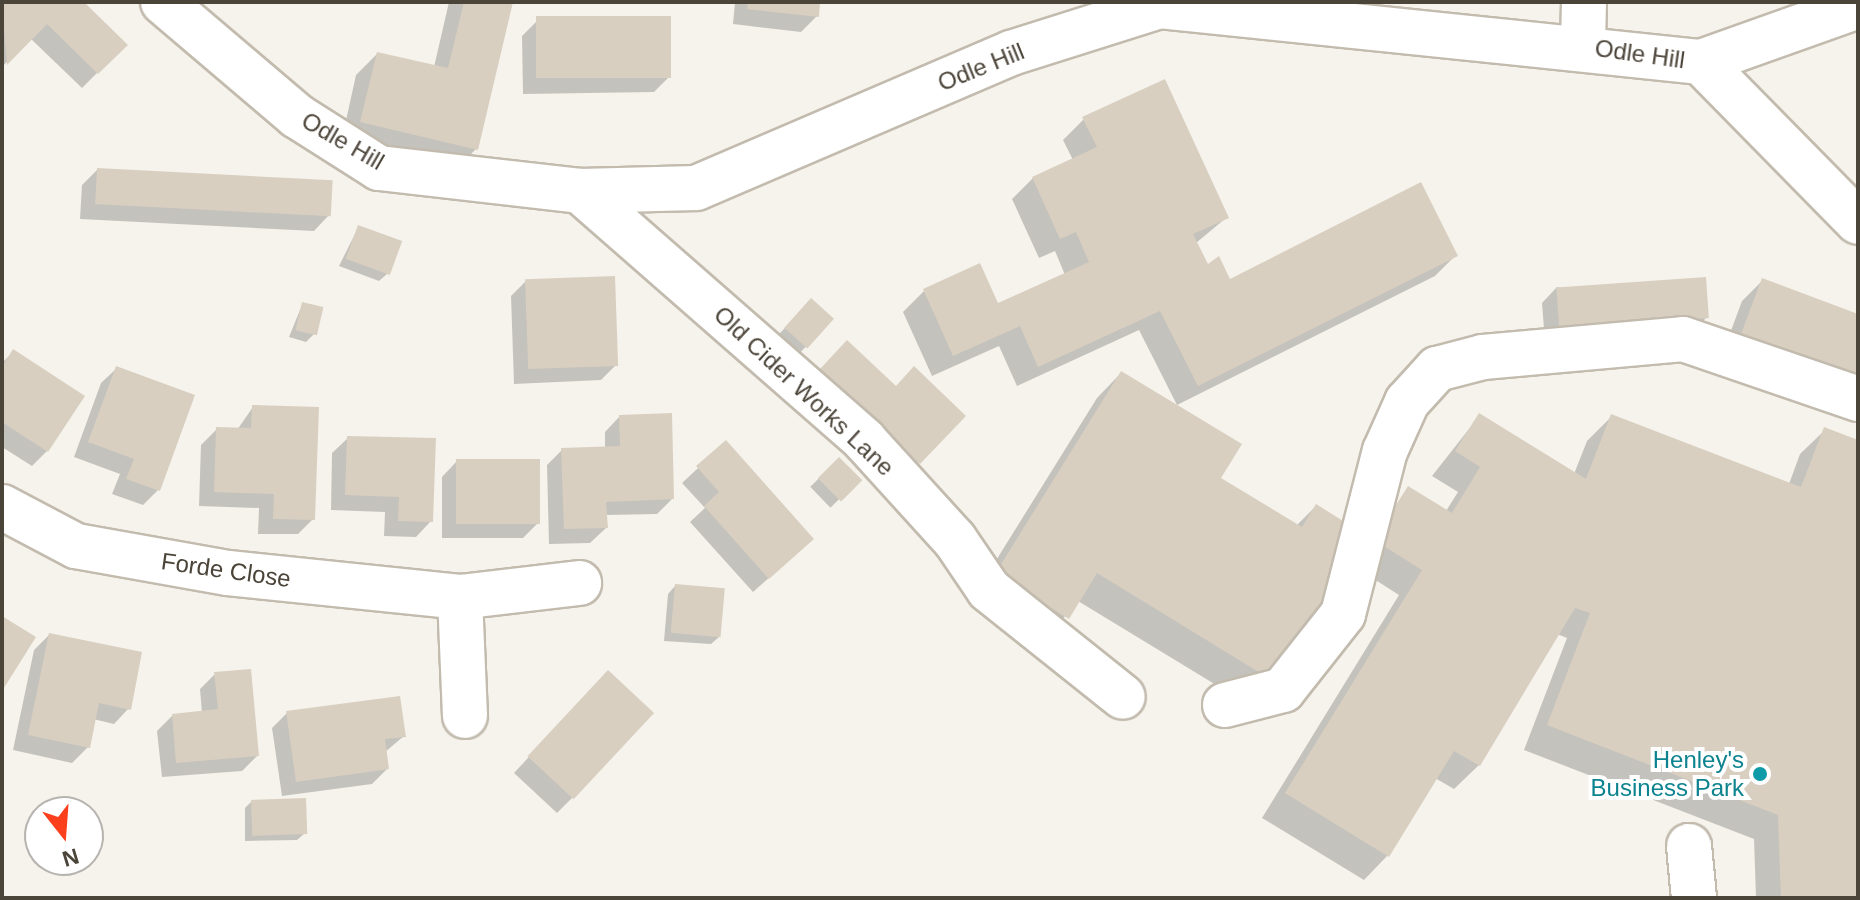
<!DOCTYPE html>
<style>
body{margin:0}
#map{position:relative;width:1860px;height:900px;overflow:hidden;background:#f6f3ec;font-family:Arial,sans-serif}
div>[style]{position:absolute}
.shadow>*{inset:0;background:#0003;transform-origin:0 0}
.building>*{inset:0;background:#d8cfc1;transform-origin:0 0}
.roads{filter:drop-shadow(2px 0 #c2bbae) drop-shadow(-2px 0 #c2bbae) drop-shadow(0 2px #c2bbae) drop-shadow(0 -2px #c2bbae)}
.minor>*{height:44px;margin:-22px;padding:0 22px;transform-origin:22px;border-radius:22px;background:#fff}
.dots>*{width:22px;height:22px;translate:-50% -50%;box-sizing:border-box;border:4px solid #fff;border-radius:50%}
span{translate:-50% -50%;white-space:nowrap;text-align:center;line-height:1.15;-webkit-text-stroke:8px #fff;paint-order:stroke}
.street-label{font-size:24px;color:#4b4439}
.culture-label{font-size:24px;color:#0d838f}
.right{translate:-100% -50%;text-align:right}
.frame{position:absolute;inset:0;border:4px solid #4b4439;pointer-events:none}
.north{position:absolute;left:24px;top:796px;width:80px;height:80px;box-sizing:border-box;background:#fff;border:2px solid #b7b4b0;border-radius:50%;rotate:163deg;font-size:22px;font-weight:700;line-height:32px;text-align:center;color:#4b4439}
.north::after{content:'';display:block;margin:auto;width:28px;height:36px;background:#fc3f1d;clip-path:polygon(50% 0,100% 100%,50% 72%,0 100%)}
</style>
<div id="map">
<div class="shadow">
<div style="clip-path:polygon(2px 2px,81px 2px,125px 45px,82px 88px,30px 38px,2px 67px)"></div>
<div style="clip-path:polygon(449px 2px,511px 2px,476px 149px,456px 169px,341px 143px,356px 75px,377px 54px,434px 67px)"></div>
<div style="clip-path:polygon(735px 2px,818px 2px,817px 16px,801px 32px,733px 24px)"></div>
<div style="clip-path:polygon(537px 21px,669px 77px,654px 92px,523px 94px,522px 36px)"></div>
<div style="clip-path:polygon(1084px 119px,1226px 218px,1196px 243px,1207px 267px,1229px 281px,1456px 255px,1435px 276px,1177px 405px,1139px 330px,1017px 386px,999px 346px,932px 376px,903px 312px,924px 291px,997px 306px,1065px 275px,1055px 251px,1039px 258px,1012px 199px,1033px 178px,1073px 160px,1063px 140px)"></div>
<div style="clip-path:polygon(97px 170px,329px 215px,314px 231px,80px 219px,82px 185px)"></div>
<div style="clip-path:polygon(358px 228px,387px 274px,379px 281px,339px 266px)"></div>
<div style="clip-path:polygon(526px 281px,616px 365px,601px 380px,514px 384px,511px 296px)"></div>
<div style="clip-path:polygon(1762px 281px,1858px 316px,1719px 363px,1742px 301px)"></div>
<div style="clip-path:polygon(1557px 287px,1707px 317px,1692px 332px,1545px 342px,1542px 303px)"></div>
<div style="left:811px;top:301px;width:28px;height:48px;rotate:44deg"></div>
<div style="clip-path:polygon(302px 305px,314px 334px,306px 342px,289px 337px)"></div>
<div style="clip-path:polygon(847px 343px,895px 388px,963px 416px,903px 478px,806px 385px)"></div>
<div style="clip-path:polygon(13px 352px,47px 451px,32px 466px,2px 447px,2px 363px)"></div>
<div style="clip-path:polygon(117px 368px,158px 490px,143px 505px,112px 494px,120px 474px,74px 457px,101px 383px)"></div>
<div style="clip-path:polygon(1121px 373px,1218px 478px,1296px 526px,1316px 506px,1331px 554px,1249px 705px,1078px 601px,1043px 642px,972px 599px,1097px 398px)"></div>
<div style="clip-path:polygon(253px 407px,313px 519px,298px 534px,258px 534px,259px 508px,199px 506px,201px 445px,217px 429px,237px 430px)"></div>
<div style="clip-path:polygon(1480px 415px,1574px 474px,1587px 441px,1611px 417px,1789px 484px,1800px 454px,1825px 430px,1858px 442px,1858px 898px,1756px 898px,1754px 839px,1524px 750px,1567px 638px,1557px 634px,1479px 765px,1454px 789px,1435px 778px,1388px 855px,1364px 880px,1262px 818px,1399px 595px,1352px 565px,1409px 489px,1446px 511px,1458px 492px,1432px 476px)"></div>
<div style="clip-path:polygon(620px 416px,672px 499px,657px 514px,605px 515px,606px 528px,590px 543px,549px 544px,547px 465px,562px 450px,605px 448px,605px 432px)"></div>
<div style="clip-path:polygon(348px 438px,431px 521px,416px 537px,384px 536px,385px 512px,331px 510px,332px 453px)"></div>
<div style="clip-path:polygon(726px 442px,796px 554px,753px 592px,690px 522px,705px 508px,682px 483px)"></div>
<div style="left:839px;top:459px;width:29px;height:40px;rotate:46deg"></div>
<div style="clip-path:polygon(457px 461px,538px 523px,523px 538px,442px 538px,442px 477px)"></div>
<div style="clip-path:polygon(675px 586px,719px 637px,711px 644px,664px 641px,668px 594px)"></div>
<div style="clip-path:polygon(49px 635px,129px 708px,114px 724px,93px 719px,88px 747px,72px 763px,13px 750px,34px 650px)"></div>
<div style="clip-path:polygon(215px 674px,257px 756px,242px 771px,162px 777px,157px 731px,173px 715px,202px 713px,200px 689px)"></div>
<div style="clip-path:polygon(593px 688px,572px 798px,557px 813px,514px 773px)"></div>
<div style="clip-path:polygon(287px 713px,404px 736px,385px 752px,387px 769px,372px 784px,282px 796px,272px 728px)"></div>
<div style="clip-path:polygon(252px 801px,305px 833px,297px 840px,245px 841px,245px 808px)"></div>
</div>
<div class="building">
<div style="clip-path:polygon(2px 2px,84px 2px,128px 45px,98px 74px,47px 24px,7px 65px)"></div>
<div style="clip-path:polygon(464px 2px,513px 2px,478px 150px,360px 122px,377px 52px,448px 68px)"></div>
<div style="clip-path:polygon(748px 2px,820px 2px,819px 17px,747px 9px)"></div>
<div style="left:671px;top:16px;width:62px;height:135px;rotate:90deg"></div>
<div style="clip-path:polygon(1165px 79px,1229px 218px,1193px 234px,1208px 264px,1219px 256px,1230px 279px,1421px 182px,1458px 256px,1198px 386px,1160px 311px,1038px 367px,1020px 326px,953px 356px,923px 289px,980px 263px,998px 303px,1089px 262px,1076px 232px,1060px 239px,1032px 177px,1097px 147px,1082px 117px)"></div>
<div style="left:97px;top:168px;width:236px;height:36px;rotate:3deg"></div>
<div style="left:358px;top:225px;width:47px;height:36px;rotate:20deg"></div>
<div style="left:615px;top:276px;width:90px;height:90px;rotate:88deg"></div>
<div style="left:1706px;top:277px;width:41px;height:150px;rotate:86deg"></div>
<div style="clip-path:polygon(1762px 278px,1858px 314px,1858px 386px,1738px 342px)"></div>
<div style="left:811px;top:298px;width:31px;height:40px;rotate:42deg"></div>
<div style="left:302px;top:302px;width:22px;height:29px;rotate:13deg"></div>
<div style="clip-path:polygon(847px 340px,896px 386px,914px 366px,966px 416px,920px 464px,820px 369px)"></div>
<div style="clip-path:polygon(13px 349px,85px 396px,48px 452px,2px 422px,2px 367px)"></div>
<div style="clip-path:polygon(116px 366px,195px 395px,160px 491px,126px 479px,134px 459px,88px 442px)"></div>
<div style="clip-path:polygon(1121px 371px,1242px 444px,1221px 478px,1302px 527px,1316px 504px,1351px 526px,1334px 554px,1349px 562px,1275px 682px,1097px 573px,1069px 619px,995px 574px)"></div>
<div style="clip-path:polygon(252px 405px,319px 407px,315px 520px,273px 519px,274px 494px,214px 492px,216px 427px,251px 428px)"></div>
<div style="clip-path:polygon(672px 413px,674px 499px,606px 502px,608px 528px,564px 529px,561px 448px,620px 446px,619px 415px)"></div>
<div style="clip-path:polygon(1479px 413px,1586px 479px,1611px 414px,1801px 487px,1824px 427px,1858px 440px,1858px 898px,1781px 898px,1778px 815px,1547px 725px,1590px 613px,1575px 608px,1480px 766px,1454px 751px,1389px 857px,1285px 793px,1422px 570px,1374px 540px,1408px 486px,1452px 513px,1480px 467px,1455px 451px)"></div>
<div style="clip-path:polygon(347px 436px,436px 438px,433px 522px,398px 521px,399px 497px,345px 495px)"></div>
<div style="clip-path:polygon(726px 440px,814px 539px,769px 579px,704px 506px,719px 492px,696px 466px)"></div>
<div style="left:839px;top:457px;width:33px;height:30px;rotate:45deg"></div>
<div style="left:456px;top:459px;width:84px;height:65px"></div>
<div style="left:675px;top:584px;width:50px;height:49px;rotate:5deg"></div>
<div style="clip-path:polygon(2px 616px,36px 637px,2px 691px)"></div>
<div style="clip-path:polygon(49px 633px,142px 652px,131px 710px,99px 703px,90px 748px,28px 735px)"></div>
<div style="clip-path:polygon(251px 669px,259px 756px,176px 763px,172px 714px,218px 709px,214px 672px)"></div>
<div style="left:608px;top:670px;width:63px;height:118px;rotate:43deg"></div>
<div style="clip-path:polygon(400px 696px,406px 737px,385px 739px,389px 769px,296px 782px,286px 711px)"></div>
<div style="left:306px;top:798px;width:36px;height:55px;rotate:88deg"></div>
</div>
<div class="roads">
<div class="minor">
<div style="left:163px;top:2px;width:176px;rotate:40.4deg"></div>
<div style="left:297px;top:116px;width:97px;rotate:32.4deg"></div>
<div style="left:379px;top:168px;width:202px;rotate:6.5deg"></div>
<div style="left:580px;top:191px;width:116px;rotate:-1.5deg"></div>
<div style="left:696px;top:188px;width:343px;rotate:-23.2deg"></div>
<div style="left:1011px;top:53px;width:156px;rotate:-17.5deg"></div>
<div style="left:1160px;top:6px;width:544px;rotate:5.91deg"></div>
<div style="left:1701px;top:62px;width:167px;rotate:-19.6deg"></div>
<div style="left:1583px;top:45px;width:43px;rotate:-88.7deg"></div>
<div style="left:1701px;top:62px;width:224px;rotate:45.5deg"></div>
<div style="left:580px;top:191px;width:378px;rotate:41.2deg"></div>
<div style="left:864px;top:440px;width:135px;rotate:47.7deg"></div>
<div style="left:955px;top:540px;width:60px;rotate:55.8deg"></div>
<div style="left:989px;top:590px;width:171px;rotate:38.6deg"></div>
<div style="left:2px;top:507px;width:84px;rotate:27.8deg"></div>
<div style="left:76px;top:546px;width:154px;rotate:10.1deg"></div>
<div style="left:228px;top:573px;width:233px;rotate:5.9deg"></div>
<div style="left:460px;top:597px;width:120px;rotate:-6.7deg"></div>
<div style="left:460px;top:597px;width:119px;rotate:87.6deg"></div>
<div style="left:1225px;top:705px;width:60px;rotate:-14.5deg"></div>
<div style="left:1283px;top:690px;width:97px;rotate:-51.7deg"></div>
<div style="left:1343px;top:614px;width:168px;rotate:-75.6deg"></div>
<div style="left:1385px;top:451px;width:54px;rotate:-65.8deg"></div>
<div style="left:1407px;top:402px;width:45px;rotate:-47.7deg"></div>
<div style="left:1437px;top:369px;width:48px;rotate:-14.6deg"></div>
<div style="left:1483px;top:357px;width:201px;rotate:-5.1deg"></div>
<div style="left:1683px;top:339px;width:185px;rotate:18.9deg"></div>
<div style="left:1689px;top:846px;width:52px;rotate:84.5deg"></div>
</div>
</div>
<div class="dots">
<div style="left:1760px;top:774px;background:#0f9aa8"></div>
</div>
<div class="street-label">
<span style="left:1640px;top:54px;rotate:8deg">Odle Hill</span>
<span style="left:981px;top:67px;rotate:-22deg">Odle Hill</span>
<span style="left:343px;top:141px;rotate:30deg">Odle Hill</span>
<span style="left:804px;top:391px;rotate:43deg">Old Cider Works Lane</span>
<span style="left:226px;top:570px;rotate:8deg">Forde Close</span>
</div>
<div class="culture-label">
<span class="right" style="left:1744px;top:774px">Henley's<br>Business Park</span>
</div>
<div class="frame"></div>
<div class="north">N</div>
</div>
